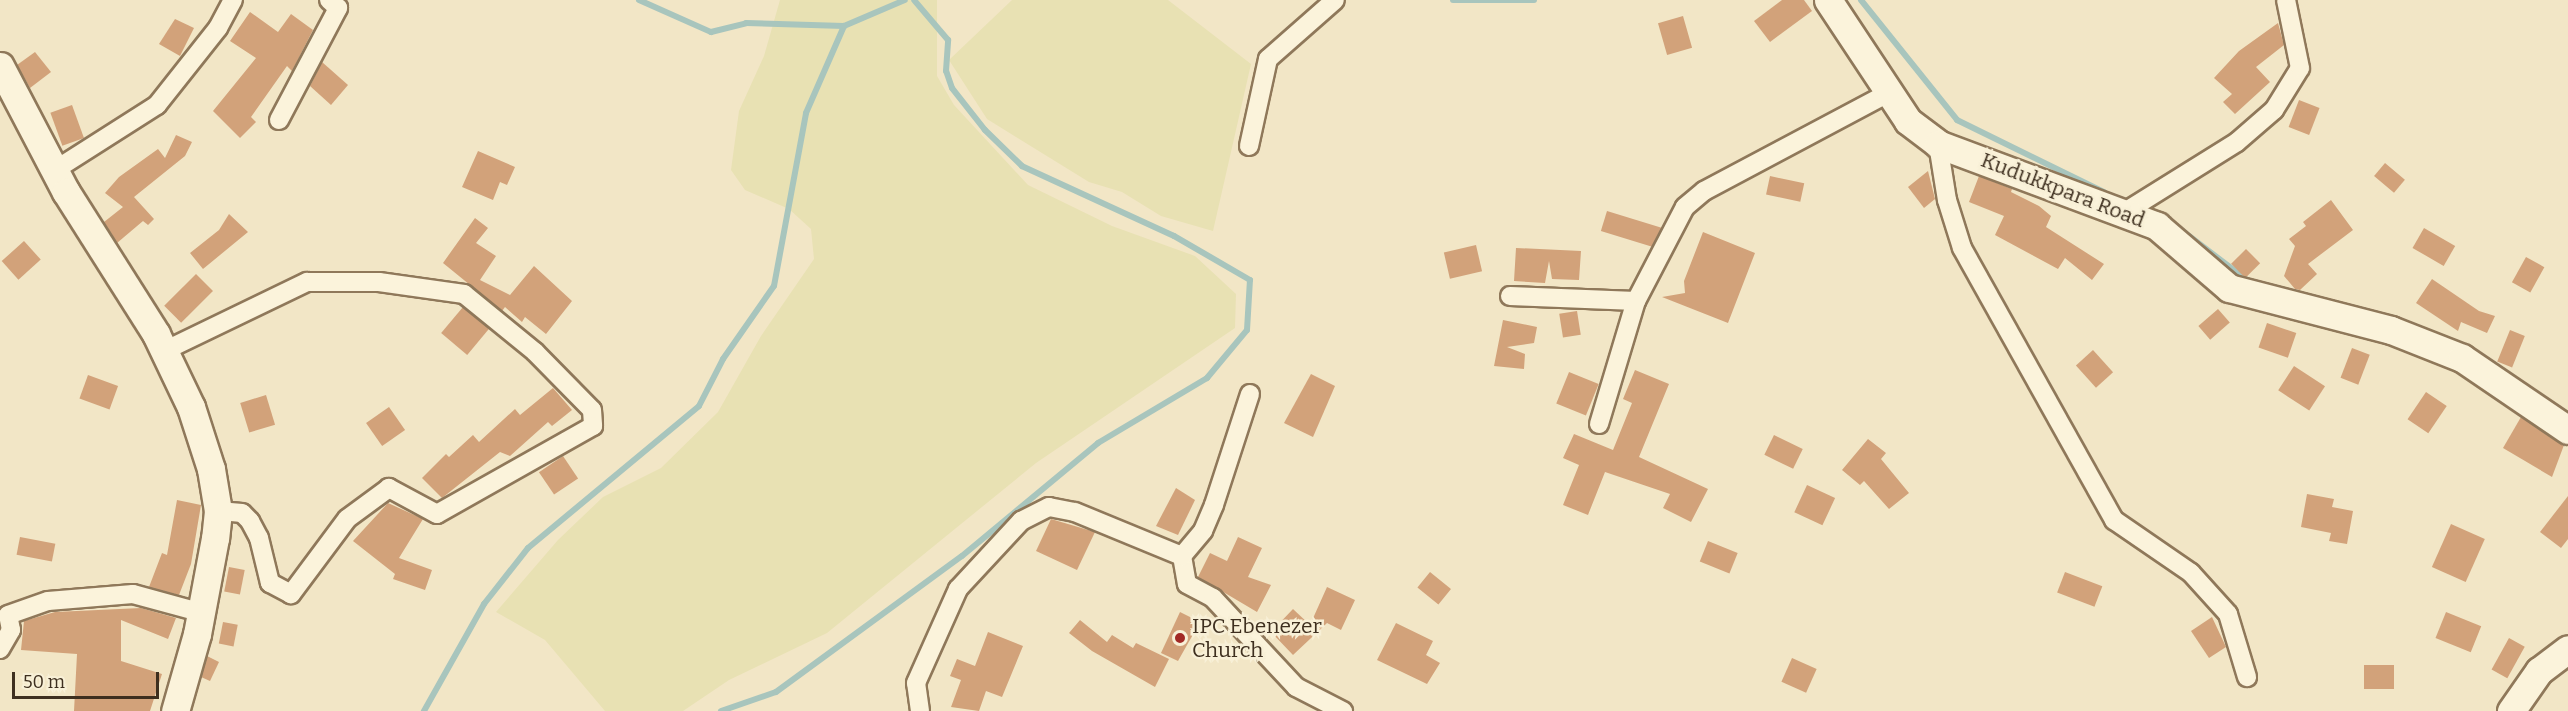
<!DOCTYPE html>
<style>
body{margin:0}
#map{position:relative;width:2568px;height:711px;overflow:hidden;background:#f2e6c6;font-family:Bitter,serif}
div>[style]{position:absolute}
.farmland>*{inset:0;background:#e8e1b3}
.stream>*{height:6px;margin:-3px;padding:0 3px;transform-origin:3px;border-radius:3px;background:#a8c5bd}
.building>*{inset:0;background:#d2a27a;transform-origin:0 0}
.roads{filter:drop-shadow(2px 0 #8f785a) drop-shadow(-2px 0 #8f785a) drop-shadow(0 2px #8f785a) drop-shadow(0 -2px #8f785a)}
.street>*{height:18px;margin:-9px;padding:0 9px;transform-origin:9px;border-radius:9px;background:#fbf3db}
.secondary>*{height:27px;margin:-13.5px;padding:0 13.5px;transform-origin:13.5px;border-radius:13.5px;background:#fbf3db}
.dots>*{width:16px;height:16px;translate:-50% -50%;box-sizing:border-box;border:3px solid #f8f0d7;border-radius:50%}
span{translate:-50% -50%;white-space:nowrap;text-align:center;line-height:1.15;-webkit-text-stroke:5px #f8f0d7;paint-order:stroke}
.street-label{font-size:21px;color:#3e2f1f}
.poi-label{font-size:21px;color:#3e2f1f}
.left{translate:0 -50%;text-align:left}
.scale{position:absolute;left:12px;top:672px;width:147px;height:27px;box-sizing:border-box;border:3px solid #3e2f1f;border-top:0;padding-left:8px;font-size:18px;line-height:21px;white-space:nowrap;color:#3e2f1f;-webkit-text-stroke:4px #f8f0d7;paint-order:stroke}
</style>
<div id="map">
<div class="farmland">
<div style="clip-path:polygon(780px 0,937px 0,937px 76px,954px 105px,1028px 185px,1112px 226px,1195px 256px,1236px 294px,1235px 328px,1036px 463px,827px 633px,729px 680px,683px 711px,605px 711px,545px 640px,496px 612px,558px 540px,603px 497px,661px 468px,718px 412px,761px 336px,814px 259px,811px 229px,789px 209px,745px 190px,731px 170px,739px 111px,764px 56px)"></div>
<div style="clip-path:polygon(1012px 0,1168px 0,1251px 64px,1213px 231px,1161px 216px,1122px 192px,1089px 182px,987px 119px,949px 60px)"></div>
</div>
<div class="stream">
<div style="left:639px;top:0;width:79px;rotate:24deg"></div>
<div style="left:711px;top:32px;width:36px;rotate:-14deg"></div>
<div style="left:746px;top:23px;width:98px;rotate:1.8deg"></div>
<div style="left:1453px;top:0;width:81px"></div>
<div style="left:1861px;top:0;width:154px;rotate:51.3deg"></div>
<div style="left:1957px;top:120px;width:164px;rotate:26.1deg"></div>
<div style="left:2160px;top:214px;width:109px;rotate:37.2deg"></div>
<div style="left:424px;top:711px;width:123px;rotate:-60.7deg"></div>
<div style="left:484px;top:604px;width:71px;rotate:-51.8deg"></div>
<div style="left:528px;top:548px;width:222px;rotate:-39.7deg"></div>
<div style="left:699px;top:406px;width:53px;rotate:-62.9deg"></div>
<div style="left:723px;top:359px;width:89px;rotate:-55.1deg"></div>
<div style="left:774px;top:286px;width:176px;rotate:-79.5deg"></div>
<div style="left:806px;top:113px;width:95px;rotate:-66.4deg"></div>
<div style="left:844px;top:26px;width:66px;rotate:-23.1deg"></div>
<div style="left:721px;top:711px;width:58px;rotate:-19.1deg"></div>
<div style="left:776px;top:692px;width:230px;rotate:-36.2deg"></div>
<div style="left:962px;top:556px;width:177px;rotate:-39.7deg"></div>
<div style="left:1098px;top:443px;width:127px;rotate:-30.8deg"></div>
<div style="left:1207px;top:378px;width:62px;rotate:-50.2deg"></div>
<div style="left:1247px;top:330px;width:50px;rotate:-86.6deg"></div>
<div style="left:1250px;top:280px;width:88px;rotate:-149.9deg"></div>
<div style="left:1174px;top:236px;width:167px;rotate:-155.3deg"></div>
<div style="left:1022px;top:166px;width:52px;rotate:-135.8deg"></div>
<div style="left:985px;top:130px;width:53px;rotate:-128.2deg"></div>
<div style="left:952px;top:88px;width:18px;rotate:-109deg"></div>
<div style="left:946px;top:71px;width:31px;rotate:-86deg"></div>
<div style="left:948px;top:40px;width:52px;rotate:-130.4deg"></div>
</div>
<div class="building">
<div style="clip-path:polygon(1782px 0,1804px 0,1812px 11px,1770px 42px,1754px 21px)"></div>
<div style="clip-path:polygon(250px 12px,278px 32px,291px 14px,313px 30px,292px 71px,287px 66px,251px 117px,256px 122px,240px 138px,213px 111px,256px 58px,230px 41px)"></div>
<div style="left:1683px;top:16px;width:33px;height:26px;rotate:74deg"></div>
<div style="clip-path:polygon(175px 19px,194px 28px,180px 56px,159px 44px)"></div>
<div style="clip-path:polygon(2278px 23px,2284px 45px,2256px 67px,2270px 82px,2235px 114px,2223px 102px,2232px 94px,2214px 78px,2239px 51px)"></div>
<div style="clip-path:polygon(35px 52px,51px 72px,30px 88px,17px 65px)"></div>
<div style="clip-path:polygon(322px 62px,348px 85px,331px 105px,310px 86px)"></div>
<div style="left:2299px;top:100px;width:22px;height:29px;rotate:21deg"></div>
<div style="left:72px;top:105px;width:35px;height:23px;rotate:70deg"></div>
<div style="clip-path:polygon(176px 135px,192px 142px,185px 156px,134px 197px,154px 219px,148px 225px,143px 221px,117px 243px,104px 222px,123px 207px,105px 193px,119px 177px,158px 149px,165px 158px)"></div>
<div style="clip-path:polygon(478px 151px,515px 167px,507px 185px,500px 182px,493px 200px,462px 187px)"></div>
<div style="left:2385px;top:163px;width:26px;height:17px;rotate:40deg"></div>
<div style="clip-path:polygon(1928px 171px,1935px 199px,1924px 208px,1908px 187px)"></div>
<div style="left:1770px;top:176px;width:35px;height:19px;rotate:12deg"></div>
<div style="clip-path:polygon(1979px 176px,2012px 189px,2011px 192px,2039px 206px,2051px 216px,2046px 227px,2104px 264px,2092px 280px,2065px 258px,2058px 269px,1995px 235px,2004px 216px,1969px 202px)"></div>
<div style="clip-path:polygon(2331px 200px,2353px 230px,2308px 264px,2317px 274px,2300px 290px,2295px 289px,2284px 276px,2295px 246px,2289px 239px,2306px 226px,2303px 222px)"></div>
<div style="left:1607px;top:211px;width:57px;height:21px;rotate:17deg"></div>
<div style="clip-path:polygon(229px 214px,248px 232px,203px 269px,190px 253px,219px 230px)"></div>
<div style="clip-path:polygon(475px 218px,488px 228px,476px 243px,496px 256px,480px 280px,510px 295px,534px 266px,572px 301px,546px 334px,525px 317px,522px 322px,505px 307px,502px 311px,443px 263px)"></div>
<div style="left:2424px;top:228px;width:36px;height:23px;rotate:30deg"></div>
<div style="clip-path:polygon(1703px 232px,1755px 253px,1728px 323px,1662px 297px,1685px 293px,1684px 281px)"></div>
<div style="left:24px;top:241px;width:25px;height:30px;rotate:48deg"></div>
<div style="left:1476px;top:245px;width:27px;height:33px;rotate:77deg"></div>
<div style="clip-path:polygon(1516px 248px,1581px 251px,1579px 280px,1552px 279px,1549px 261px,1545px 283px,1514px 281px)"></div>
<div style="left:2246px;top:249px;width:20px;height:21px;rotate:45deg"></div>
<div style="left:2526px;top:257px;width:21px;height:29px;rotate:29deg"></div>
<div style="left:196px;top:274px;width:24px;height:45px;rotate:45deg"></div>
<div style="clip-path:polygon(2432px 279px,2479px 311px,2495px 316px,2487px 333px,2461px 322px,2458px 331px,2416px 303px)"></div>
<div style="left:463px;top:307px;width:34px;height:34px;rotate:40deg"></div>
<div style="left:2218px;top:309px;width:18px;height:26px;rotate:49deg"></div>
<div style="left:1577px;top:311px;width:24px;height:18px;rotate:81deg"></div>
<div style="clip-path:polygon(1503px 320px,1537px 327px,1534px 343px,1507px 347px,1525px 354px,1524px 369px,1494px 366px)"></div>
<div style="left:2267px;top:323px;width:31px;height:26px;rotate:19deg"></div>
<div style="left:2510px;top:330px;width:16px;height:34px;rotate:22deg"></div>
<div style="left:2352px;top:348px;width:19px;height:32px;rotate:21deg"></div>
<div style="left:2093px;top:350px;width:30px;height:23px;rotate:48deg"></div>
<div style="left:2294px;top:366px;width:37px;height:29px;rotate:33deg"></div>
<div style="clip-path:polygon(1635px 370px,1669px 384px,1639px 457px,1708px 489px,1691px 522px,1663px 508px,1670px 494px,1605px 472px,1588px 515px,1563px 505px,1579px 465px,1563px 458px,1574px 434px,1613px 450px,1632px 403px,1623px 399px)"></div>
<div style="left:1569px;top:372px;width:32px;height:34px;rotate:22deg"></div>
<div style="clip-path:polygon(1311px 374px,1335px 386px,1313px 437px,1284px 423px)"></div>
<div style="left:88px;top:375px;width:32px;height:25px;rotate:20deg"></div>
<div style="clip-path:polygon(553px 388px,572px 410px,552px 426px,548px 422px,510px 456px,500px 452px,442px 498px,422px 478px,446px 454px,449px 457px,473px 435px,479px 442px,515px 409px,520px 415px)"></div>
<div style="left:2426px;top:392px;width:25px;height:33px;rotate:34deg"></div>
<div style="left:266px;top:395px;width:31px;height:27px;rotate:73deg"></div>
<div style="left:389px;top:407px;width:28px;height:28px;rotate:55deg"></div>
<div style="clip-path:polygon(2521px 417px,2564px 445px,2552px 477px,2503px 448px)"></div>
<div style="left:1774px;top:435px;width:32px;height:22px;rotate:26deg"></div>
<div style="clip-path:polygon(1868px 439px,1886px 453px,1881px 459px,1909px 493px,1889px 509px,1864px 481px,1860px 485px,1842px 470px)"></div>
<div style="left:563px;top:456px;width:27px;height:29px;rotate:56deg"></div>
<div style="left:1807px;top:485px;width:31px;height:30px;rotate:25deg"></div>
<div style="clip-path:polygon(1176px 488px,1195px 500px,1178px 535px,1156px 526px)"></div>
<div style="clip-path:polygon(2307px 494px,2334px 499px,2332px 507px,2353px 511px,2347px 544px,2329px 541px,2331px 533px,2301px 527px)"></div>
<div style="clip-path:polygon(2568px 496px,2568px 539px,2561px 548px,2540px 532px)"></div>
<div style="clip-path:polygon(177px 500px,201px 505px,191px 564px,179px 595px,149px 587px,162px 553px,167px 555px)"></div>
<div style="clip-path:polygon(388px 503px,423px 519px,399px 558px,432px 570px,425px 590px,393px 579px,395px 574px,353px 541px)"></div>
<div style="clip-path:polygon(1051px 519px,1095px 532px,1077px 570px,1036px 551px)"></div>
<div style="left:2451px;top:524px;width:37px;height:47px;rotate:24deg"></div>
<div style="left:20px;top:537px;width:36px;height:18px;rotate:11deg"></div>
<div style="clip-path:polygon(1238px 537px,1262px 548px,1248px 577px,1271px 585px,1257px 612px,1198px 577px,1210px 553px,1227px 561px)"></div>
<div style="left:1708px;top:541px;width:32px;height:22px;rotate:22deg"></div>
<div style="left:229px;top:567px;width:16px;height:25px;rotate:11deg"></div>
<div style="left:1430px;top:572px;width:27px;height:20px;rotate:39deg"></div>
<div style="left:2065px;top:572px;width:40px;height:22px;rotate:21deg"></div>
<div style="clip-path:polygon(1327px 587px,1355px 600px,1341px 630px,1327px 623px,1293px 655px,1271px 632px,1293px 609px,1310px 625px)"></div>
<div style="clip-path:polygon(141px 608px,176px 618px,168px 639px,121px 620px,121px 661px,162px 674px,150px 711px,74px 711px,77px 654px,21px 650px,24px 621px,55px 612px)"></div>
<div style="clip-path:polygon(1180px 612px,1200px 622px,1178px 661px,1161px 653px)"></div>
<div style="left:2446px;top:612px;width:38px;height:28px;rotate:22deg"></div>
<div style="clip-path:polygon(2212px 617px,2226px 647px,2209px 658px,2191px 631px)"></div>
<div style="clip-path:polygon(1080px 620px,1107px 642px,1112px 635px,1133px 648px,1136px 643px,1169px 659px,1155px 687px,1092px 651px,1069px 633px)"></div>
<div style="left:223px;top:622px;width:15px;height:22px;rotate:11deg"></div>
<div style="clip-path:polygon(1396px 623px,1433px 641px,1426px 655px,1440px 663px,1427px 684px,1377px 660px)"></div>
<div style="clip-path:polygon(988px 632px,1023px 646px,1002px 697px,986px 691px,979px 711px,951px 707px,961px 680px,950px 676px,957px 659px,975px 666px)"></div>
<div style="left:2509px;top:638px;width:18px;height:36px;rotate:29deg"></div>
<div style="clip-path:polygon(207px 656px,219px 662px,210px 681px,201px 677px)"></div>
<div style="left:1792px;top:658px;width:27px;height:26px;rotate:24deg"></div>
<div style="left:2364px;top:665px;width:30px;height:24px"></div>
</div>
<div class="roads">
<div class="street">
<div style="left:279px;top:120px;width:127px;rotate:-62.2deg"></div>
<div style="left:338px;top:8px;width:12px;rotate:-138deg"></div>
<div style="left:1938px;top:144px;width:57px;rotate:80.9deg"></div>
<div style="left:1947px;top:200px;width:50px;rotate:72.6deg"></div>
<div style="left:1962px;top:248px;width:312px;rotate:60.8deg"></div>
<div style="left:2114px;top:520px;width:93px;rotate:34.5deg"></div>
<div style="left:2191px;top:573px;width:55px;rotate:47.9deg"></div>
<div style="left:2228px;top:614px;width:66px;rotate:73.2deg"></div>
<div style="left:1249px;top:146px;width:89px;rotate:-77.7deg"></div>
<div style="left:1268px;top:59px;width:89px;rotate:-41.4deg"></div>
<div style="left:55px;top:170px;width:121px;rotate:-32.5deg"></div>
<div style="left:157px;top:105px;width:98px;rotate:-51.6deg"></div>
<div style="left:218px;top:28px;width:32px;rotate:-62deg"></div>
<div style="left:2125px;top:212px;width:132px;rotate:-32deg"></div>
<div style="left:2237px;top:142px;width:49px;rotate:-40.9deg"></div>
<div style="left:2274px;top:110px;width:49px;rotate:-58.2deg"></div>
<div style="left:2300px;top:68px;width:69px;rotate:-101.6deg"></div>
<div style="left:1510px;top:296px;width:126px;rotate:2.3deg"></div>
<div style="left:164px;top:351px;width:159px;rotate:-25.8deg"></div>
<div style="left:307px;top:282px;width:72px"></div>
<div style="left:379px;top:282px;width:86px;rotate:8deg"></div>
<div style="left:464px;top:294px;width:92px;rotate:39.2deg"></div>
<div style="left:535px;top:352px;width:81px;rotate:45.5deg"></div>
<div style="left:592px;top:410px;width:16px;rotate:86deg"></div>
<div style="left:593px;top:426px;width:179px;rotate:150.6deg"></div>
<div style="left:437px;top:514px;width:55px;rotate:-151.6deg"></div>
<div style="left:389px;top:488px;width:52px;rotate:143.6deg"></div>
<div style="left:347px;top:519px;width:94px;rotate:126.7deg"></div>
<div style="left:291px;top:594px;width:24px;rotate:-152deg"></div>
<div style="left:270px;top:583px;width:46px;rotate:-103.7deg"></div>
<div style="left:259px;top:538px;width:19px;rotate:-118deg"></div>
<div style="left:250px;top:521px;width:11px;rotate:-135deg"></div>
<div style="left:242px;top:513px;width:24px;rotate:-175deg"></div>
<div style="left:1250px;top:394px;width:117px;rotate:108deg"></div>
<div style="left:1214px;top:505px;width:28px;rotate:113deg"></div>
<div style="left:1203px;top:531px;width:33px;rotate:130deg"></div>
<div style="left:1182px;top:556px;width:28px;rotate:80deg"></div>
<div style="left:1187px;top:584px;width:30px;rotate:28deg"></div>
<div style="left:1213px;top:598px;width:122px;rotate:47deg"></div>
<div style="left:1296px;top:687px;width:53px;rotate:27.1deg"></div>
<div style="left:1599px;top:424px;width:128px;rotate:-73.3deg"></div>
<div style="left:1636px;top:301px;width:106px;rotate:-62.5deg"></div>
<div style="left:1685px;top:207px;width:25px;rotate:-40deg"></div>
<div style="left:1704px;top:191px;width:208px;rotate:-28deg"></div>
<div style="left:0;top:649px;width:22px;rotate:-60deg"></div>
<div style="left:11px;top:630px;width:15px;rotate:-101deg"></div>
<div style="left:8px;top:615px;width:42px;rotate:-19.3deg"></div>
<div style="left:48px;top:601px;width:85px;rotate:-4.7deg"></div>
<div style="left:133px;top:594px;width:68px;rotate:15.3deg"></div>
<div style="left:920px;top:711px;width:28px;rotate:-98deg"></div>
<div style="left:916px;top:683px;width:103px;rotate:-65.9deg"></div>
<div style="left:958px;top:589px;width:93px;rotate:-47.2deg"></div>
<div style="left:1021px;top:521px;width:31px;rotate:-27deg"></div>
<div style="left:1049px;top:507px;width:26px;rotate:11deg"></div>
<div style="left:1075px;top:512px;width:116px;rotate:22.4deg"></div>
</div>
<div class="secondary">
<div style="left:1828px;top:0;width:145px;rotate:56.5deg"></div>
<div style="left:1908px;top:121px;width:38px;rotate:37deg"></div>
<div style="left:1938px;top:144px;width:234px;rotate:20.5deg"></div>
<div style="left:2157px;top:226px;width:95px;rotate:40.7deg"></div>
<div style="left:2229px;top:288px;width:167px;rotate:14.5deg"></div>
<div style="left:2391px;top:330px;width:76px;rotate:21.5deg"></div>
<div style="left:2462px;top:358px;width:128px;rotate:34.2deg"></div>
<div style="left:0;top:66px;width:142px;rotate:62.4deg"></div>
<div style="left:66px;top:192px;width:168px;rotate:57.6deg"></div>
<div style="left:156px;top:334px;width:81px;rotate:64.4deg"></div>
<div style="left:191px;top:407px;width:65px;rotate:72.1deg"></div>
<div style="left:211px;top:469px;width:43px;rotate:80.5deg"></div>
<div style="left:218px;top:511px;width:27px;rotate:96deg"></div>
<div style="left:215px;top:538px;width:98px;rotate:100.6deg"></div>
<div style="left:197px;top:634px;width:80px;rotate:105.9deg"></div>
<div style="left:2511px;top:711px;width:49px;rotate:-55deg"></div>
<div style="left:2539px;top:671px;width:36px;rotate:-37deg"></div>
</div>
</div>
<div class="dots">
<div style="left:1180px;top:638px;background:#a22925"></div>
</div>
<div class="street-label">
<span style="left:2063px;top:190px;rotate:21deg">Kudukkpara Road</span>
</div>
<div class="poi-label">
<span class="left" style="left:1192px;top:638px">IPC Ebenezer<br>Church</span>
</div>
<div class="scale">50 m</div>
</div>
